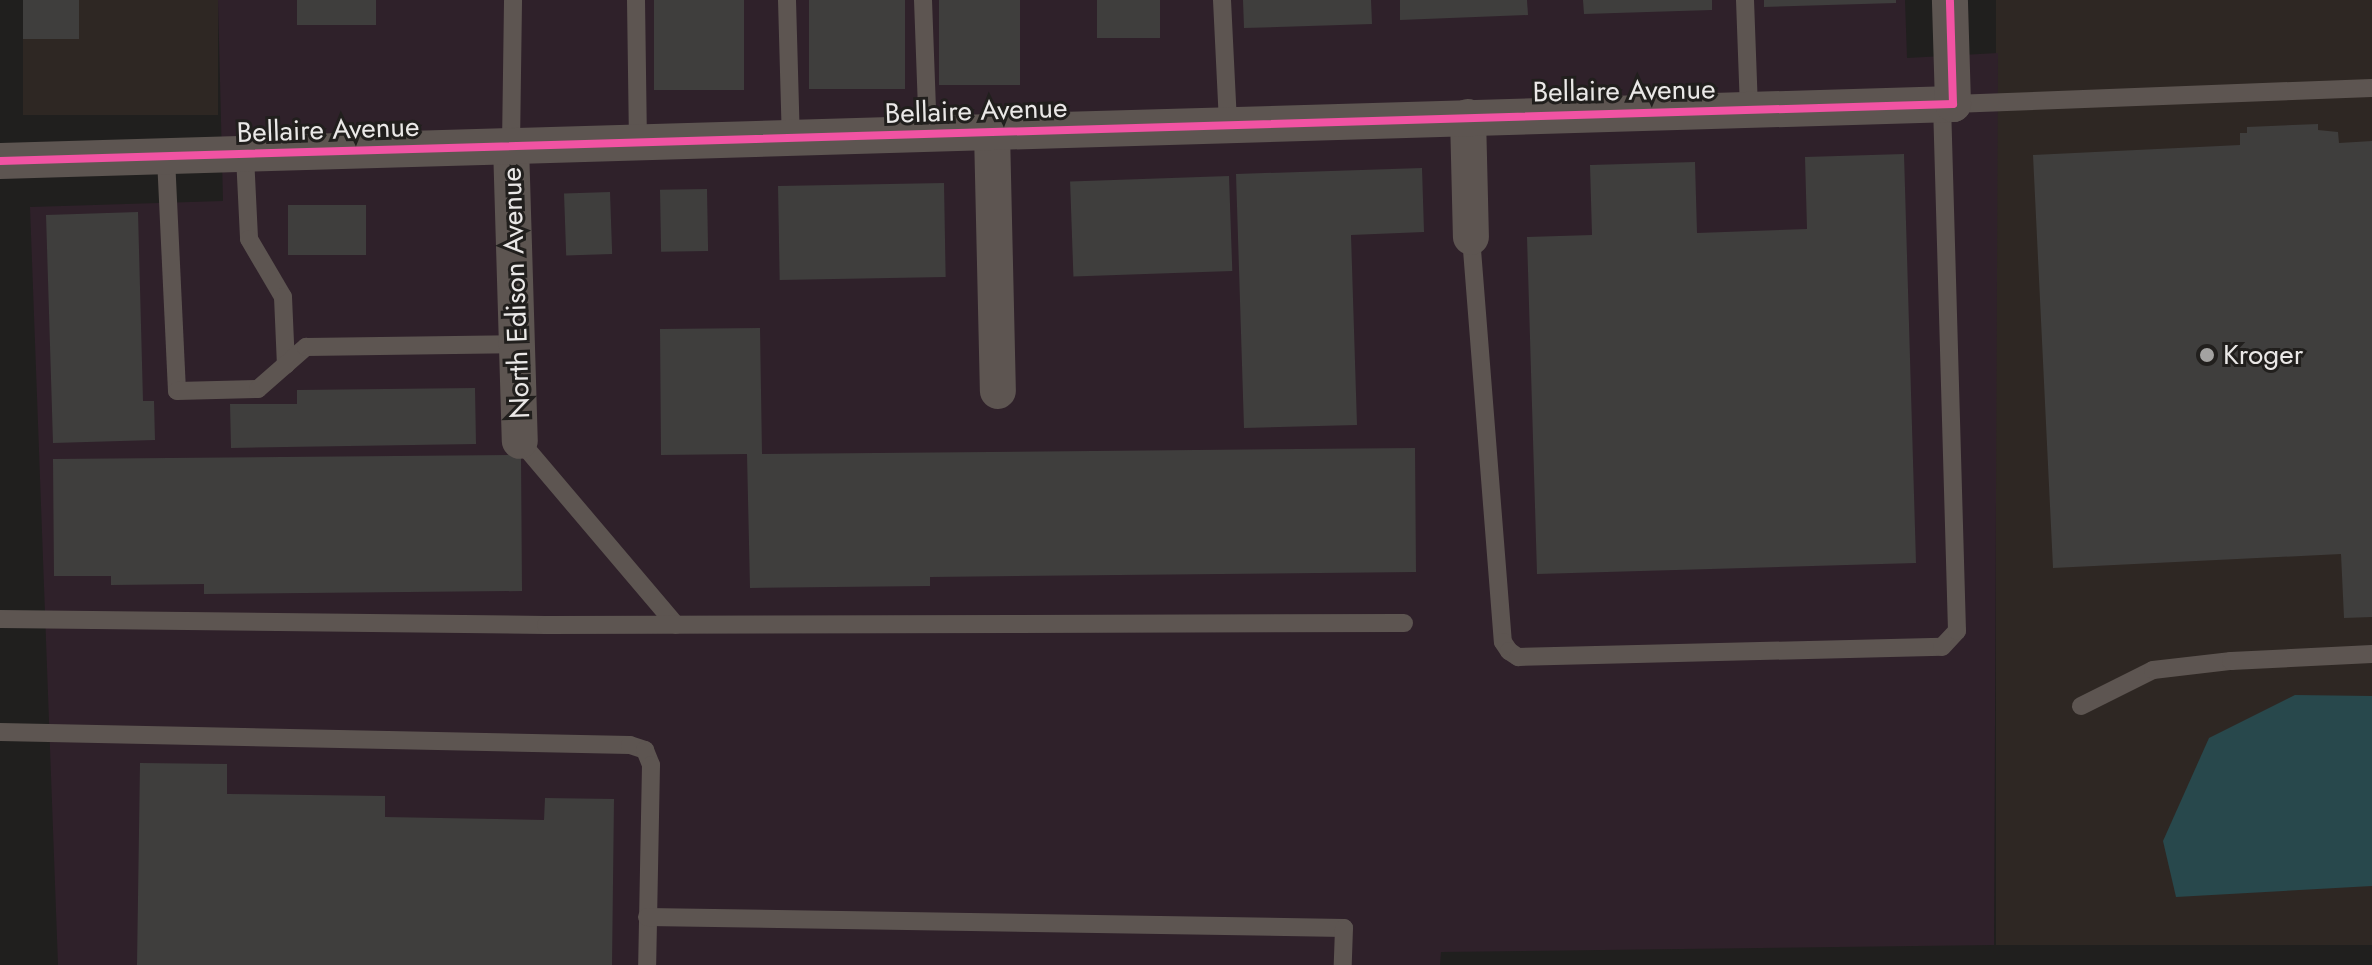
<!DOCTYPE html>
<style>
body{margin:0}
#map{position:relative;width:2372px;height:965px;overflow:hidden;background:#201f1e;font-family:Jost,sans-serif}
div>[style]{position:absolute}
.built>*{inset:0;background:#2e2723;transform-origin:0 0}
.industrial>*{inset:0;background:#2f212a}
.water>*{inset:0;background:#28484c}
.building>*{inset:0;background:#3f3e3d;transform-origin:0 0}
.lane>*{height:18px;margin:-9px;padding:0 9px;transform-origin:9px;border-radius:9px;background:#5d5551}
.street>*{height:36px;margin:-18px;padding:0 18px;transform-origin:18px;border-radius:18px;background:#5d5551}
.cycleway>*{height:8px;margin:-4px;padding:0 4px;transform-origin:4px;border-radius:4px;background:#f153a3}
.dots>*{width:22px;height:22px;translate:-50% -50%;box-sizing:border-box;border:4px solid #211f1d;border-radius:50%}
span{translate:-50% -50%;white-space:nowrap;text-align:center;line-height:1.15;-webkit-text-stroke:6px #211f1d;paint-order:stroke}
.street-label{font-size:28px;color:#eae8e7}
.poi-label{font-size:28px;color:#eae8e7}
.left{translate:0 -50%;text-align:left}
</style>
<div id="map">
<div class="built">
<div style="left:23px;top:0;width:195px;height:115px"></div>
<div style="left:1996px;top:0;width:376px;height:945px"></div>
</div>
<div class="industrial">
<div style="clip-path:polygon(218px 0,1905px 0,1907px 58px,1998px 53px,1994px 945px,1441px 952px,1440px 965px,58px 965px,30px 207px,223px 201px)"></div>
</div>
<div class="water">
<div style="clip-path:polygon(2295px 695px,2372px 696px,2372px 886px,2176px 897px,2163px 841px,2209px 738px)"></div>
</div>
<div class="building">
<div style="left:23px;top:0;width:56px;height:39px"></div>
<div style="left:297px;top:0;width:79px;height:25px"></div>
<div style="left:654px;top:0;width:90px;height:90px"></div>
<div style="left:809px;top:0;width:96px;height:89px"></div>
<div style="left:939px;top:0;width:81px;height:85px"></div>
<div style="left:1097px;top:0;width:63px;height:38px"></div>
<div style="clip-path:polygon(1243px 0,1371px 0,1372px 24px,1244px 28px)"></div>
<div style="clip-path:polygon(1400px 0,1527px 0,1528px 15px,1400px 20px)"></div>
<div style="clip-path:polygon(1583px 0,1712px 0,1712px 10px,1584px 14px)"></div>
<div style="clip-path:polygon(1764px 0,1896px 0,1896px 3px,1764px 7px)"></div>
<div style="clip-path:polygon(2318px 124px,2318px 130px,2338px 132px,2339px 143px,2372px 141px,2372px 617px,2344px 618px,2341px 554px,2053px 568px,2033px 155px,2240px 145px,2240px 133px,2247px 133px,2247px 127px)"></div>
<div style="clip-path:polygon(1904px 154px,1916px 563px,1537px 574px,1527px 237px,1592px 235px,1590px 165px,1695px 162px,1697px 233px,1807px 229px,1805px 157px)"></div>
<div style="clip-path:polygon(1422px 168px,1424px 232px,1351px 235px,1357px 425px,1244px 428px,1236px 174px)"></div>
<div style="left:1229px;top:176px;width:95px;height:159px;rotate:88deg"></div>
<div style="left:944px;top:183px;width:94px;height:166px;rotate:89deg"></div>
<div style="left:707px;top:189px;width:62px;height:47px;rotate:89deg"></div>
<div style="left:610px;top:192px;width:62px;height:46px;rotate:88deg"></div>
<div style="left:366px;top:205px;width:50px;height:78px;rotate:90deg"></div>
<div style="clip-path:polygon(138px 212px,143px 401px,154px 401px,155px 440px,53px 443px,46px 215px)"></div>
<div style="clip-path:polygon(760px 328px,762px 454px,1415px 448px,1416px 572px,930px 577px,930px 586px,750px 588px,747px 454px,661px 455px,660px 329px)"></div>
<div style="clip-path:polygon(475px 388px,476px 444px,231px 448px,230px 404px,297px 404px,297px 390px)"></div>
<div style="clip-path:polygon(521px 455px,522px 591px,204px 594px,204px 584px,111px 585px,111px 576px,54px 576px,53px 459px)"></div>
<div style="clip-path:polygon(140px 763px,227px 764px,227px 794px,385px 796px,385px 817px,544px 820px,545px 798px,614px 799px,612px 965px,137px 965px)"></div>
</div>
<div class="lane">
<div style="left:636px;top:0;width:142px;rotate:89.2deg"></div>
<div style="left:787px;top:0;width:139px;rotate:88.4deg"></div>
<div style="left:923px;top:0;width:135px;rotate:87.9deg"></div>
<div style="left:1222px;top:0;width:124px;rotate:87.2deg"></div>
<div style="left:1745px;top:0;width:110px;rotate:87.9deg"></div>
<div style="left:1953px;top:104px;width:419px;rotate:-2.2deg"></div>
<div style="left:511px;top:145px;width:145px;rotate:-89.2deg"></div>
<div style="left:245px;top:156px;width:83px;rotate:87.2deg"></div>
<div style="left:249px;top:239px;width:67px;rotate:59.6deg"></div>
<div style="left:283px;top:297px;width:68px;rotate:87.5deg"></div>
<div style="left:166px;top:158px;width:233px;rotate:87.3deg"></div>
<div style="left:177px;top:391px;width:81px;rotate:-1.4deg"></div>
<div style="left:258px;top:389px;width:64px;rotate:-41.2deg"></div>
<div style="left:306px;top:347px;width:211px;rotate:-0.8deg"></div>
<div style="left:1471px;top:237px;width:406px;rotate:85.5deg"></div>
<div style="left:1503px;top:642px;width:11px;rotate:56deg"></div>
<div style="left:1509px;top:651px;width:11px;rotate:34deg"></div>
<div style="left:1518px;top:657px;width:424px;rotate:-1.4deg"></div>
<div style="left:1942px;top:647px;width:22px;rotate:-47deg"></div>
<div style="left:1957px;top:631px;width:527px;rotate:-91.63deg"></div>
<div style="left:520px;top:441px;width:241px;rotate:49.7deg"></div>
<div style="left:0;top:619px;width:546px;rotate:0.63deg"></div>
<div style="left:546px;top:625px;width:858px;rotate:-0.13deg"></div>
<div style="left:2081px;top:706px;width:80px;rotate:-26.6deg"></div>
<div style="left:2153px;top:670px;width:79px;rotate:-6.6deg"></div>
<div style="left:2231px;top:661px;width:141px;rotate:-2.8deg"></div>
<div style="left:0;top:732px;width:630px;rotate:1.18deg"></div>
<div style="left:630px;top:745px;width:16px;rotate:18deg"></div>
<div style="left:645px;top:750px;width:16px;rotate:68deg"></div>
<div style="left:651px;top:765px;width:200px;rotate:91.1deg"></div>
<div style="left:647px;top:917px;width:697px;rotate:0.9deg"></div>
<div style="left:1344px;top:928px;width:37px;rotate:92deg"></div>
</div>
<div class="street">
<div style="left:1468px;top:117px;width:120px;rotate:88.6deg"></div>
<div style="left:992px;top:132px;width:259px;rotate:88.7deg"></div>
<div style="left:511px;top:145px;width:296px;rotate:88.3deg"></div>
<div style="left:0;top:161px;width:1954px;rotate:-1.67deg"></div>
<div style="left:1953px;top:104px;width:104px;rotate:-91.7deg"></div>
</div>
<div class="cycleway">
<div style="left:0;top:161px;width:1954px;rotate:-1.67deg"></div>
<div style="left:1953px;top:104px;width:104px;rotate:-91.7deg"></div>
</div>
<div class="dots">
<div style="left:2207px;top:355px;background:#a3a2a1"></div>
</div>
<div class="street-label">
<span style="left:1624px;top:91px;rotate:-1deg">Bellaire Avenue</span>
<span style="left:976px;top:111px;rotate:-2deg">Bellaire Avenue</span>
<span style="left:328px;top:130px;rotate:-2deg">Bellaire Avenue</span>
<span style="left:516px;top:293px;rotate:-92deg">North Edison Avenue</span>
</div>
<div class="poi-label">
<span class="left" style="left:2223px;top:355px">Kroger</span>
</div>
</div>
